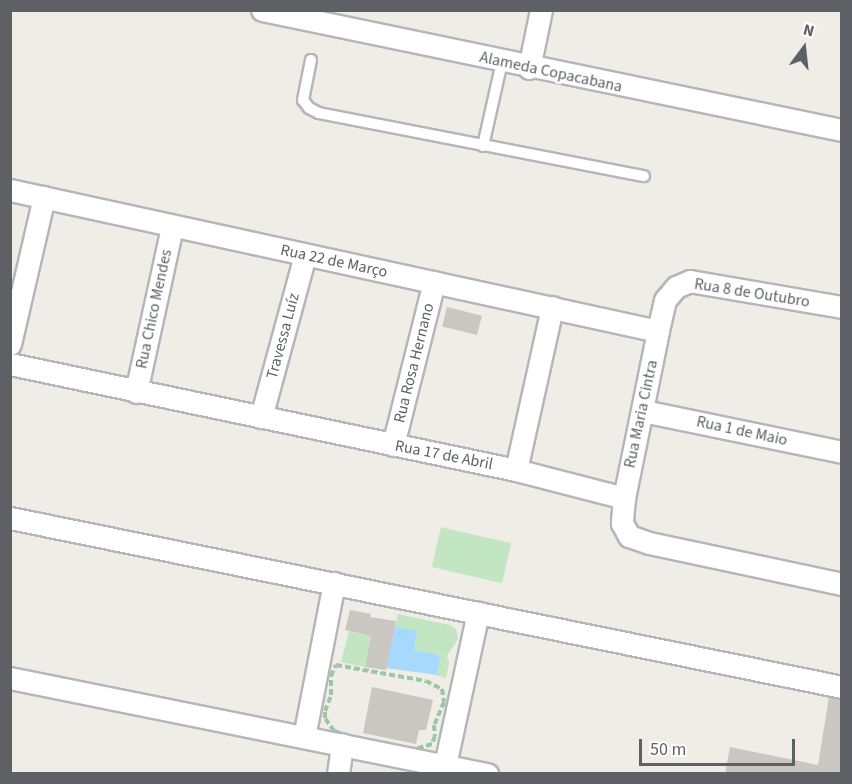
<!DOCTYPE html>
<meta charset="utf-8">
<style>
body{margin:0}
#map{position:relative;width:852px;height:784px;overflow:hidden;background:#efede5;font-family:"Source Sans 3",sans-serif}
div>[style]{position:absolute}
.green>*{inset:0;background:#c3e6c2;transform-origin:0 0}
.water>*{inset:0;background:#a7d9fd}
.building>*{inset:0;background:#cac7c2;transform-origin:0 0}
.path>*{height:4px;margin-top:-2px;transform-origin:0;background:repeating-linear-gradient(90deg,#9cc6a7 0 6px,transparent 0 9px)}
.roads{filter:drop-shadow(2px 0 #b3b6ba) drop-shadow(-2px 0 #b3b6ba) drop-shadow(0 2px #b3b6ba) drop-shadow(0 -2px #b3b6ba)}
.lane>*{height:10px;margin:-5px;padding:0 5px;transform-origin:5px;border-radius:5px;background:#fff}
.street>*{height:21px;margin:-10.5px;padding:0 10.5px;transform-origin:10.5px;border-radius:10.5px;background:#fff}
span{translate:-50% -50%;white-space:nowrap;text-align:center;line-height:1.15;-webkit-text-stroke:4.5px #fff;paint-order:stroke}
.street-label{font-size:16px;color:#5d6165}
.frame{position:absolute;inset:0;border:12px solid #5d6165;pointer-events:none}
.north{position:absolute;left:774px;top:18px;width:60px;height:60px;-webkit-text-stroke:4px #fff;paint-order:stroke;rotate:15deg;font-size:16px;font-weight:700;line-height:24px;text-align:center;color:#5d6165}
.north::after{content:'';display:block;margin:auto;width:21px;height:27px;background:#5d6165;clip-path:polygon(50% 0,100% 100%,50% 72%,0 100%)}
.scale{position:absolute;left:639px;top:739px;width:156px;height:27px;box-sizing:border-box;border:3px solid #5d6165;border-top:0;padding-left:8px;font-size:18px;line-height:21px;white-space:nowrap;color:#5d6165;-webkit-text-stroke:4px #fff;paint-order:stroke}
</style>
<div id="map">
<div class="green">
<div style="left:441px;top:527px;width:72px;height:41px;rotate:13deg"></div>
<div style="clip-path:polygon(398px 614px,450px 625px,456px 629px,458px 639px,447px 656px,449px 663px,446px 678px,435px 675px,440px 658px,437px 654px,414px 650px,417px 631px,395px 626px)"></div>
<div style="clip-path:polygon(381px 629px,371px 639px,365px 667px,341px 662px,349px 631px,365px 635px)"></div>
</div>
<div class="water">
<div style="clip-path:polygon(395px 626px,417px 631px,414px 650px,437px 654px,440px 658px,437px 675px,386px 668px)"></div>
</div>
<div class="building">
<div style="left:447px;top:307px;width:36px;height:20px;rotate:14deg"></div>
<div style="clip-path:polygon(350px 610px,371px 614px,370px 617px,396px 621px,386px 670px,365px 667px,371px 636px,345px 630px)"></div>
<div style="clip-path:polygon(372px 687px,433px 700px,426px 730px,419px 730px,416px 744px,363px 733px)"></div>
<div style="clip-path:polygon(829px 697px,842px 699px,842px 774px,725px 774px,730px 747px,818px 765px)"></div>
</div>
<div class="path">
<div style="left:336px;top:665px;width:91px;rotate:10.1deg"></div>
<div style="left:426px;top:681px;width:18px;rotate:27deg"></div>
<div style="left:442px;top:689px;width:13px;rotate:81deg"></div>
<div style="left:444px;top:702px;width:25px;rotate:113deg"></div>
<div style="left:434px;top:725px;width:11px;rotate:85deg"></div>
<div style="left:435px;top:736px;width:9px;rotate:111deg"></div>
<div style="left:432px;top:744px;width:17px;rotate:163deg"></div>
<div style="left:416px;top:749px;width:50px;rotate:-172deg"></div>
<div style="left:366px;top:742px;width:34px;rotate:-161deg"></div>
<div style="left:334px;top:731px;width:16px;rotate:-125deg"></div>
<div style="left:325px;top:718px;width:7px;rotate:-90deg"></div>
<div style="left:325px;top:711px;width:17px;rotate:-69deg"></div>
<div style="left:331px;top:695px;width:19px;rotate:-90deg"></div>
<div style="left:331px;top:676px;width:12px;rotate:-66deg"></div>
</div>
<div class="roads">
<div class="lane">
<div style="left:311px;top:60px;width:41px;rotate:101.3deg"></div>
<div style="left:303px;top:100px;width:10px;rotate:53deg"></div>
<div style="left:309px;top:108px;width:11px;rotate:27deg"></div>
<div style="left:319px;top:113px;width:331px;rotate:11deg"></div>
<div style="left:483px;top:146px;width:86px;rotate:-77.3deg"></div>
</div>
<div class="street">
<div style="left:262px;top:10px;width:592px;rotate:11.69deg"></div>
<div style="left:529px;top:68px;width:59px;rotate:-78.3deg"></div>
<div style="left:10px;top:190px;width:663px;rotate:12.28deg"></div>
<div style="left:842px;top:307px;width:154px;rotate:-170.3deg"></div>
<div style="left:690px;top:281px;width:15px;rotate:157deg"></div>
<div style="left:676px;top:287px;width:17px;rotate:130deg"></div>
<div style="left:665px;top:300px;width:32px;rotate:103deg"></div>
<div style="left:658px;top:331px;width:170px;rotate:101.5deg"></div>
<div style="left:624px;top:498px;width:25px;rotate:95deg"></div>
<div style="left:622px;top:523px;width:15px;rotate:62deg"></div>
<div style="left:629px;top:536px;width:21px;rotate:19deg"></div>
<div style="left:649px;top:543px;width:197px;rotate:12deg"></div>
<div style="left:10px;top:344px;width:151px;rotate:-77deg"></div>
<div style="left:10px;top:364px;width:517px;rotate:11.83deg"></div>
<div style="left:516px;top:470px;width:112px;rotate:14.5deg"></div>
<div style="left:136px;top:392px;width:169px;rotate:-77.7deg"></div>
<div style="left:643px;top:411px;width:203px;rotate:11.6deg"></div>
<div style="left:261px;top:417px;width:168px;rotate:-74.8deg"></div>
<div style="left:393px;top:445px;width:168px;rotate:-75.9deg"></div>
<div style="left:516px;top:470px;width:167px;rotate:-77.5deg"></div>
<div style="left:10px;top:518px;width:849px;rotate:11.48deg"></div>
<div style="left:10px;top:678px;width:487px;rotate:11.4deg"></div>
<div style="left:304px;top:737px;width:157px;rotate:-79deg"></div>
<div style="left:445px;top:765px;width:156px;rotate:-77.8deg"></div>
<div style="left:338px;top:774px;width:30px;rotate:-82deg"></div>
</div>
</div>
<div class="street-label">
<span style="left:551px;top:72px;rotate:12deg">Alameda Copacabana</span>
<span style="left:334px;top:261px;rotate:12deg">Rua 22 de Março</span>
<span style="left:752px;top:293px;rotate:9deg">Rua 8 de Outubro</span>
<span style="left:154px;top:309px;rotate:-78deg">Rua Chico Mendes</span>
<span style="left:283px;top:336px;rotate:-75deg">Travessa Luíz</span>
<span style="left:414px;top:363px;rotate:-76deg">Rua Rosa Hernano</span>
<span style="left:641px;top:414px;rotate:-78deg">Rua Maria Cintra</span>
<span style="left:742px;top:431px;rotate:12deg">Rua 1 de Maio</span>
<span style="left:444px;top:455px;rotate:11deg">Rua 17 de Abril</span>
</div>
<div class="frame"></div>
<div class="north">N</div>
<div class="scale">50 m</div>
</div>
